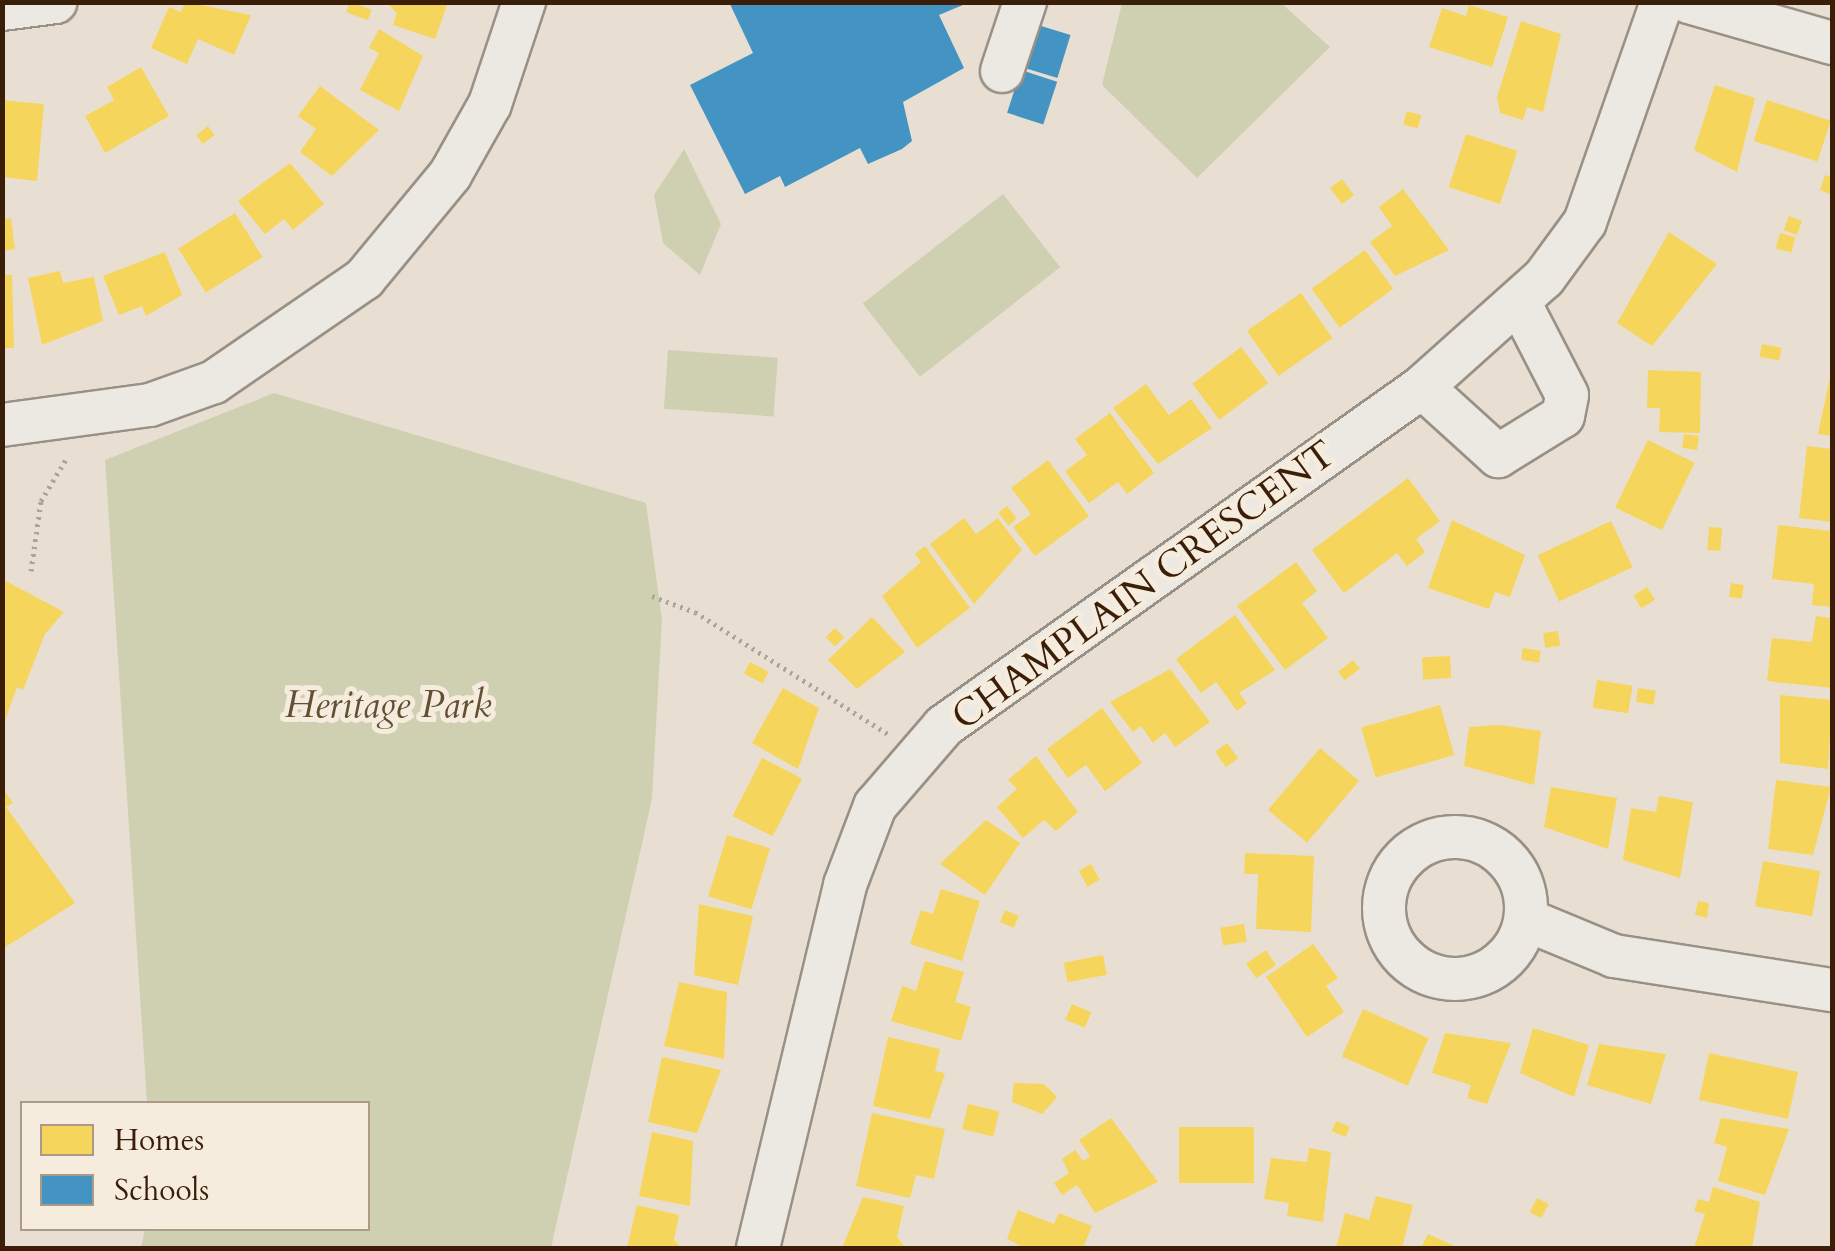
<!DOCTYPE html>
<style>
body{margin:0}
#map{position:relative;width:1835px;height:1251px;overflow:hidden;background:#e8dfd2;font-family:Cardo,serif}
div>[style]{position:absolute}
.green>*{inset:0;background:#cfd0b2;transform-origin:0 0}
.homes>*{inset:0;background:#f6d55c;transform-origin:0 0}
.schools>*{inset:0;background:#4393c3;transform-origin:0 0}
.path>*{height:5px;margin-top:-2.5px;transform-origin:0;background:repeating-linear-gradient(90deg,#aba49c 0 2.5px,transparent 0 7.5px)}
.roads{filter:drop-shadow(2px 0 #999086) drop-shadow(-2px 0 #999086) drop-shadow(0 2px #999086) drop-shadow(0 -2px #999086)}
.minor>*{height:42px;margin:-21px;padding:0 21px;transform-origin:21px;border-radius:21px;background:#ece8e2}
.minor>.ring{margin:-21px;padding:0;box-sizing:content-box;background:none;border:42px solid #ece8e2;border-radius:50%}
span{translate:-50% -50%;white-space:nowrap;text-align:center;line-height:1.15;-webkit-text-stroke:10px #f5ecdd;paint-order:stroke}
.street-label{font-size:38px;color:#3b1e08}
.park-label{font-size:38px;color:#615033;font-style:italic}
.frame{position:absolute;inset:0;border:5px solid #3b1e08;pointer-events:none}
.legend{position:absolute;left:20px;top:1101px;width:350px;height:130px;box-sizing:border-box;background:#f5ecdd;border:2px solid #ab9a88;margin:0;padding:12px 18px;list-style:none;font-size:30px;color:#3b1e08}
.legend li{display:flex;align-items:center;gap:20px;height:50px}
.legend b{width:50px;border:2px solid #ab9a88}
</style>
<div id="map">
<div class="green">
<div style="clip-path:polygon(1122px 3px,1281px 3px,1330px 47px,1197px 178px,1102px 85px)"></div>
<div style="clip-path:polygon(684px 149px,721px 224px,700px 275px,663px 243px,654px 195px)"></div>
<div style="left:1003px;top:194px;width:93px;height:178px;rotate:52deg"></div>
<div style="left:668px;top:350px;width:110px;height:59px;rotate:4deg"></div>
<div style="clip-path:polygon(274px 393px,646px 503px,662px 619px,652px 799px,551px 1248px,141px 1248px,145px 1229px,368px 1228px,368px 1104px,147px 1103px,105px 460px)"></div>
</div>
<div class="homes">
<div style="clip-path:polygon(185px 2px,251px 15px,234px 55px,198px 39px,187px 64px,151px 48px,169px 7px,181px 12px)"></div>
<div style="left:350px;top:2px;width:23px;height:11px;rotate:20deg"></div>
<div style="clip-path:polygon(386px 2px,447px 5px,435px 39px,393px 25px,397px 13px)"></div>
<div style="clip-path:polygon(1469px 5px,1508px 17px,1492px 67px,1429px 47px,1442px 8px,1466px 16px)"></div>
<div style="clip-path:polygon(1521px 21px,1561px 34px,1543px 112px,1527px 107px,1523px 120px,1500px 113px,1497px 97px)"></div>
<div style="clip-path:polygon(379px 29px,423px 56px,399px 111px,360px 90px,379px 53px,369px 48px)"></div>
<div style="clip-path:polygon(141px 67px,169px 116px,105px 153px,85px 116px,114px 100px,107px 87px)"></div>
<div style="clip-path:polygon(1715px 85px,1755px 98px,1737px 172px,1694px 150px)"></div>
<div style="clip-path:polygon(320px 86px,379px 130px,332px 176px,300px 152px,316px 129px,298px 116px)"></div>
<div style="clip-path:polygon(2px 100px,44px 104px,37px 181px,2px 177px)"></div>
<div style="left:1767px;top:100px;width:67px;height:43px;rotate:18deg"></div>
<div style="left:1407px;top:111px;width:15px;height:14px;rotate:16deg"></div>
<div style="left:208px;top:126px;width:11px;height:15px;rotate:52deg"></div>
<div style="left:1466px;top:134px;width:54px;height:56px;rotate:18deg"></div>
<div style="clip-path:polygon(290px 163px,324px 204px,293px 230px,284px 219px,265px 234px,238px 201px)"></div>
<div style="clip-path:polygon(1825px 175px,1832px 177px,1832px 195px,1820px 190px)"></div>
<div style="left:1342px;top:179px;width:20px;height:15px;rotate:53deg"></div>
<div style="clip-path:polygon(1403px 189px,1449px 250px,1395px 276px,1370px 242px,1392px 226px,1379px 207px)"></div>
<div style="left:235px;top:213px;width:52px;height:67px;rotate:58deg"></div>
<div style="left:1789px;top:216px;width:14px;height:15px;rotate:21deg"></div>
<div style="clip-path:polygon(11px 218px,15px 249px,2px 251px,2px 219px)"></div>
<div style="clip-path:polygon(1669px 232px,1717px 264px,1652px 346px,1617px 323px)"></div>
<div style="left:1780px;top:233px;width:16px;height:16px;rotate:15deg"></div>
<div style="left:1365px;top:250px;width:48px;height:66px;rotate:54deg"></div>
<div style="clip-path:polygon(165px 252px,182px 295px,146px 316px,142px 306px,119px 315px,103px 276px)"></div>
<div style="clip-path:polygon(60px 271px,63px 283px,94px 277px,103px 321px,42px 345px,28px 278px)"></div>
<div style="clip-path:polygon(2px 275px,12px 275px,14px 348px,2px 348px)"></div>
<div style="left:1301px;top:293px;width:55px;height:66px;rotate:55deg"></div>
<div style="left:1762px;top:344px;width:20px;height:13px;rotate:11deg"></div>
<div style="left:1241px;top:347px;width:45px;height:61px;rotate:53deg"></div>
<div style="clip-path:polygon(1832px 368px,1832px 436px,1818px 434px)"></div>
<div style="clip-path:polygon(1648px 370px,1701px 372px,1700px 433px,1659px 432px,1660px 408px,1647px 408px)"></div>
<div style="clip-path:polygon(1146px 384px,1169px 415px,1191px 399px,1212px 428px,1158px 464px,1113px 408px)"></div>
<div style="clip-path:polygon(1110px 413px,1154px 473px,1127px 494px,1118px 482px,1089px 503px,1065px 471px,1087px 455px,1075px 439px)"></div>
<div style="left:1684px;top:434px;width:15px;height:14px;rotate:8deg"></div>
<div style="left:1648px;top:440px;width:52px;height:75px;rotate:26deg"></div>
<div style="clip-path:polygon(1807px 446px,1832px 449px,1832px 522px,1799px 518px)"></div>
<div style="clip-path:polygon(1048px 460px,1089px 516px,1035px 556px,1013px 527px,1031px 514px,1011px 488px)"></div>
<div style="clip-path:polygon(1408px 478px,1440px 521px,1416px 539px,1425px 552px,1407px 566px,1397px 553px,1344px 593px,1312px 550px)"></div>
<div style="left:1007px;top:506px;width:16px;height:11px;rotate:52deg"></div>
<div style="clip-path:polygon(964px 518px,976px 534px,998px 518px,1022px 550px,974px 604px,930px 544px)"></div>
<div style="clip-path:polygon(1452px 520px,1525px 555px,1510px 597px,1495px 592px,1489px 609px,1428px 588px)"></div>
<div style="left:1611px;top:521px;width:51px;height:81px;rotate:65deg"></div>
<div style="clip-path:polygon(1778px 525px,1832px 531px,1832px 607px,1812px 605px,1814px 584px,1772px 579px)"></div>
<div style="left:1709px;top:527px;width:13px;height:23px;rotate:4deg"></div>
<div style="clip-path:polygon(925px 546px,970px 608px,917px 648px,882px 596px,921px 562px,915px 554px)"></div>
<div style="clip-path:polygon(1296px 562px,1317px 591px,1302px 603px,1328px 638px,1285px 670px,1237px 606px)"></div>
<div style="clip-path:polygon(2px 579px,64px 612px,45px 634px,23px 690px,17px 687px,2px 729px)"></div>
<div style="left:1731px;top:583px;width:13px;height:14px;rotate:9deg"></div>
<div style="left:1647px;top:587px;width:15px;height:16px;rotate:58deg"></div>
<div style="clip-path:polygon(1235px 615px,1275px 670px,1239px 693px,1247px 703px,1237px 711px,1216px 682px,1201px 693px,1176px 659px)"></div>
<div style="clip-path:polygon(1816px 616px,1832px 618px,1832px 688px,1767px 681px,1772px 638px,1812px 642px)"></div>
<div style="clip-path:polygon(872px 617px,905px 652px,857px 689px,828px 660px)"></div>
<div style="left:835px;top:628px;width:13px;height:13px;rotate:45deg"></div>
<div style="left:1558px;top:631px;width:15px;height:15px;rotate:82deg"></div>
<div style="left:1523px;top:648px;width:18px;height:12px;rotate:9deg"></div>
<div style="left:1450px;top:656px;width:22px;height:28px;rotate:87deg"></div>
<div style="left:1353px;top:660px;width:11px;height:19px;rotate:52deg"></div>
<div style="left:750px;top:662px;width:21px;height:13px;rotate:28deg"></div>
<div style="clip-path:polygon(1170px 669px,1210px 722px,1175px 747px,1165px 733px,1153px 743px,1141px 726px,1133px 732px,1110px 702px)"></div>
<div style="left:1597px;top:680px;width:36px;height:28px;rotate:9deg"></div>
<div style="clip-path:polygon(783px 688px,819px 708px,798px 769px,752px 743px)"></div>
<div style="left:1638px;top:688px;width:18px;height:14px;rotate:9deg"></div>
<div style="clip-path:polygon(1780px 695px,1832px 700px,1828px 769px,1780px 763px)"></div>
<div style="left:1440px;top:705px;width:52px;height:82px;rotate:74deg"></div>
<div style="clip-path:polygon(1102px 708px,1142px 763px,1105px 791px,1086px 765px,1068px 778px,1047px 749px)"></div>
<div style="clip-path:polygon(1499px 725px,1541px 731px,1534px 785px,1464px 766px,1469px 727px)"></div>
<div style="left:1227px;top:743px;width:19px;height:15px;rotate:54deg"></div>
<div style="left:1320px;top:748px;width:51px;height:81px;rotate:40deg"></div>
<div style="clip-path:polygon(1036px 756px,1078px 812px,1056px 831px,1044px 820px,1023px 838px,997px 807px,1017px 789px,1008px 780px)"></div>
<div style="left:762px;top:758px;width:45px;height:65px;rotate:27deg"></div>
<div style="clip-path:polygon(1776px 780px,1831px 787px,1813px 855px,1768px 849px)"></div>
<div style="clip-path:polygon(2px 787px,13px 803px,6px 807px,75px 903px,2px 949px)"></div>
<div style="clip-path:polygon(1551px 787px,1617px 798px,1608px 849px,1544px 827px)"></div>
<div style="clip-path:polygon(1659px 796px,1693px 802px,1680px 878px,1623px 860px,1631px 808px,1656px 812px)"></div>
<div style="clip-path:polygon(986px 820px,1020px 843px,985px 895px,940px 864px)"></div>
<div style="left:727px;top:835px;width:45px;height:64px;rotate:17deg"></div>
<div style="clip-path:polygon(1245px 853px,1314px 856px,1311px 932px,1256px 929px,1258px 874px,1244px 874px)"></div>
<div style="left:1763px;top:861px;width:58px;height:46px;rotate:10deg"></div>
<div style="left:1091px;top:864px;width:18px;height:14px;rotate:61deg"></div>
<div style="clip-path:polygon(941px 889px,980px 901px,962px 961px,910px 944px,921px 910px,933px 914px)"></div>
<div style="clip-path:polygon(1698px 901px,1709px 903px,1707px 918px,1695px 915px)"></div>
<div style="clip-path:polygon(699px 904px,753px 916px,738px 985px,694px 975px)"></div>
<div style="left:1005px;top:910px;width:15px;height:13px;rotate:23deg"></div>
<div style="left:1244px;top:924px;width:18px;height:24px;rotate:81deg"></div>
<div style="clip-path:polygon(1313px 944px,1338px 978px,1326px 986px,1344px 1012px,1307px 1037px,1266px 977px)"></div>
<div style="left:1266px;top:950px;width:18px;height:24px;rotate:56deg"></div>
<div style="left:1103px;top:955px;width:20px;height:40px;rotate:79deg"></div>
<div style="clip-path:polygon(925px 961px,964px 972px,955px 1002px,971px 1007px,961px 1041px,891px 1021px,902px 986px,916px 991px)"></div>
<div style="clip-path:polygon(679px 982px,727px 992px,724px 1059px,664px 1046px)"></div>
<div style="left:1072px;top:1004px;width:21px;height:17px;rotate:23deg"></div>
<div style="left:1363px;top:1009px;width:72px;height:52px;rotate:24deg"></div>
<div style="clip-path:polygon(1533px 1028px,1589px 1045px,1574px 1097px,1520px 1073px)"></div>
<div style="clip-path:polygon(1445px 1033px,1511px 1043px,1487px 1104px,1467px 1098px,1471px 1085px,1432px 1073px)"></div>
<div style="clip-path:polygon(888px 1037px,940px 1049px,935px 1071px,945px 1073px,930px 1119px,873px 1106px)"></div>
<div style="clip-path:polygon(1599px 1044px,1666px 1054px,1651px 1104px,1587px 1085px)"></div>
<div style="left:1709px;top:1053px;width:91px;height:48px;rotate:12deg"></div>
<div style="clip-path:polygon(662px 1057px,721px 1070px,697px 1133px,648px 1122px)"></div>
<div style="clip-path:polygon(1014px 1083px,1044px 1084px,1057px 1097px,1042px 1114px,1012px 1102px)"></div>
<div style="left:968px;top:1104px;width:32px;height:26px;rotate:13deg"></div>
<div style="clip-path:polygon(872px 1113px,945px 1129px,934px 1179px,916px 1175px,910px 1198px,856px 1186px)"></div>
<div style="clip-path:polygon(1111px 1118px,1158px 1182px,1095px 1213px,1077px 1185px,1062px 1195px,1054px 1183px,1069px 1173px,1062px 1159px,1075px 1150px,1083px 1161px,1090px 1156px,1079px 1140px)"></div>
<div style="clip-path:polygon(1721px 1118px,1789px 1129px,1765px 1195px,1718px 1181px,1727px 1147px,1714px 1143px)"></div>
<div style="left:1336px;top:1121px;width:15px;height:11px;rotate:23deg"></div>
<div style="left:1254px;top:1127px;width:56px;height:75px;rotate:90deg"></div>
<div style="clip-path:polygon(652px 1132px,693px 1141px,690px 1206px,639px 1196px)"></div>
<div style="clip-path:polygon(1309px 1148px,1331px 1152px,1323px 1222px,1287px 1216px,1289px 1203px,1264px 1199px,1271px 1158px,1307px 1162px)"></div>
<div style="clip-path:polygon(1713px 1187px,1760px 1202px,1752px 1248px,1694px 1248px,1705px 1214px,1694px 1211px,1698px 1199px,1709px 1202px)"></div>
<div style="clip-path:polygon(1376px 1196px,1413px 1205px,1402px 1248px,1336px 1248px,1345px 1213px,1369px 1220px)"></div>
<div style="clip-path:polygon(863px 1197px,904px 1206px,897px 1237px,906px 1248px,842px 1248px)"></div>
<div style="left:1537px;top:1198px;width:13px;height:16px;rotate:27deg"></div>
<div style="clip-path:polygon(637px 1205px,679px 1215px,674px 1240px,682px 1248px,627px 1248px)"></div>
<div style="clip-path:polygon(1018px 1210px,1054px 1224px,1059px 1213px,1092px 1226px,1083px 1248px,1024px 1248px,1007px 1239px)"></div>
<div style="clip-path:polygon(1428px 1234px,1459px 1248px,1421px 1248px)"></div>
</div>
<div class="schools">
<div style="clip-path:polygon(729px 2px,970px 2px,939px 15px,964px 68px,903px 102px,912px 141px,902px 149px,868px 164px,860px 148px,785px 187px,780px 176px,745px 194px,690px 85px,753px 53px)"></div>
<div style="left:1038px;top:25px;width:34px;height:45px;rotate:17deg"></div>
<div style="left:1021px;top:70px;width:38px;height:45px;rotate:18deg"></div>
</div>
<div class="path">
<div style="left:31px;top:571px;width:71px;rotate:-81.9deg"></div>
<div style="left:41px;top:501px;width:49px;rotate:-59.2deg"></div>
<div style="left:652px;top:596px;width:46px;rotate:20.4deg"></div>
<div style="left:695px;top:612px;width:228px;rotate:32.3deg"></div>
</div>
<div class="roads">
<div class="minor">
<div style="left:1689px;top:2px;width:149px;rotate:16deg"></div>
<div style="left:2px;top:9px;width:54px;rotate:-7.4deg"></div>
<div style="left:1002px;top:71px;width:73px;rotate:-71.6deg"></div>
<div style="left:1422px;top:387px;width:103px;rotate:42.2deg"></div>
<div style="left:1498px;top:456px;width:76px;rotate:-31.6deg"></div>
<div style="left:1563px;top:416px;width:21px;rotate:-79deg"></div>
<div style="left:1567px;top:395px;width:105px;rotate:-117.3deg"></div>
<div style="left:2px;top:425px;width:149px;rotate:-7.7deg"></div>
<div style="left:150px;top:405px;width:68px;rotate:-19.8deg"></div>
<div style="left:214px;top:382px;width:182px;rotate:-34.5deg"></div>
<div style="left:364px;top:279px;width:135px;rotate:-50.4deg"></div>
<div style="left:450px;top:175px;width:81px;rotate:-60.6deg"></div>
<div style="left:490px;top:104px;width:108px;rotate:-71.6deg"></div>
<div class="ring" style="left:1384px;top:837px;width:100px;height:100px"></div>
<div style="left:1527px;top:920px;width:94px;rotate:22.5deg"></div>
<div style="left:1614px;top:956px;width:221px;rotate:8.9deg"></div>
<div style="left:758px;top:1248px;width:373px;rotate:-76.5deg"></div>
<div style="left:845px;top:885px;width:85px;rotate:-69.2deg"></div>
<div style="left:875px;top:806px;width:106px;rotate:-49.2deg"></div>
<div style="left:944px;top:726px;width:586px;rotate:-35.34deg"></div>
<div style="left:1422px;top:387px;width:164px;rotate:-41.8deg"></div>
<div style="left:1544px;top:278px;width:69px;rotate:-53.8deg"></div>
<div style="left:1585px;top:222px;width:233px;rotate:-70.7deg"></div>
</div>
</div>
<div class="street-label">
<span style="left:1144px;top:586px;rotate:-36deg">CHAMPLAIN CRESCENT</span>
</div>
<div class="park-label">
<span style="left:388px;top:706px">Heritage Park</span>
</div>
<div class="frame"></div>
<ul class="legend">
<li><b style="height:28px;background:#f6d55c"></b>Homes</li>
<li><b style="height:28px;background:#4393c3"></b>Schools</li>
</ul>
</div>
